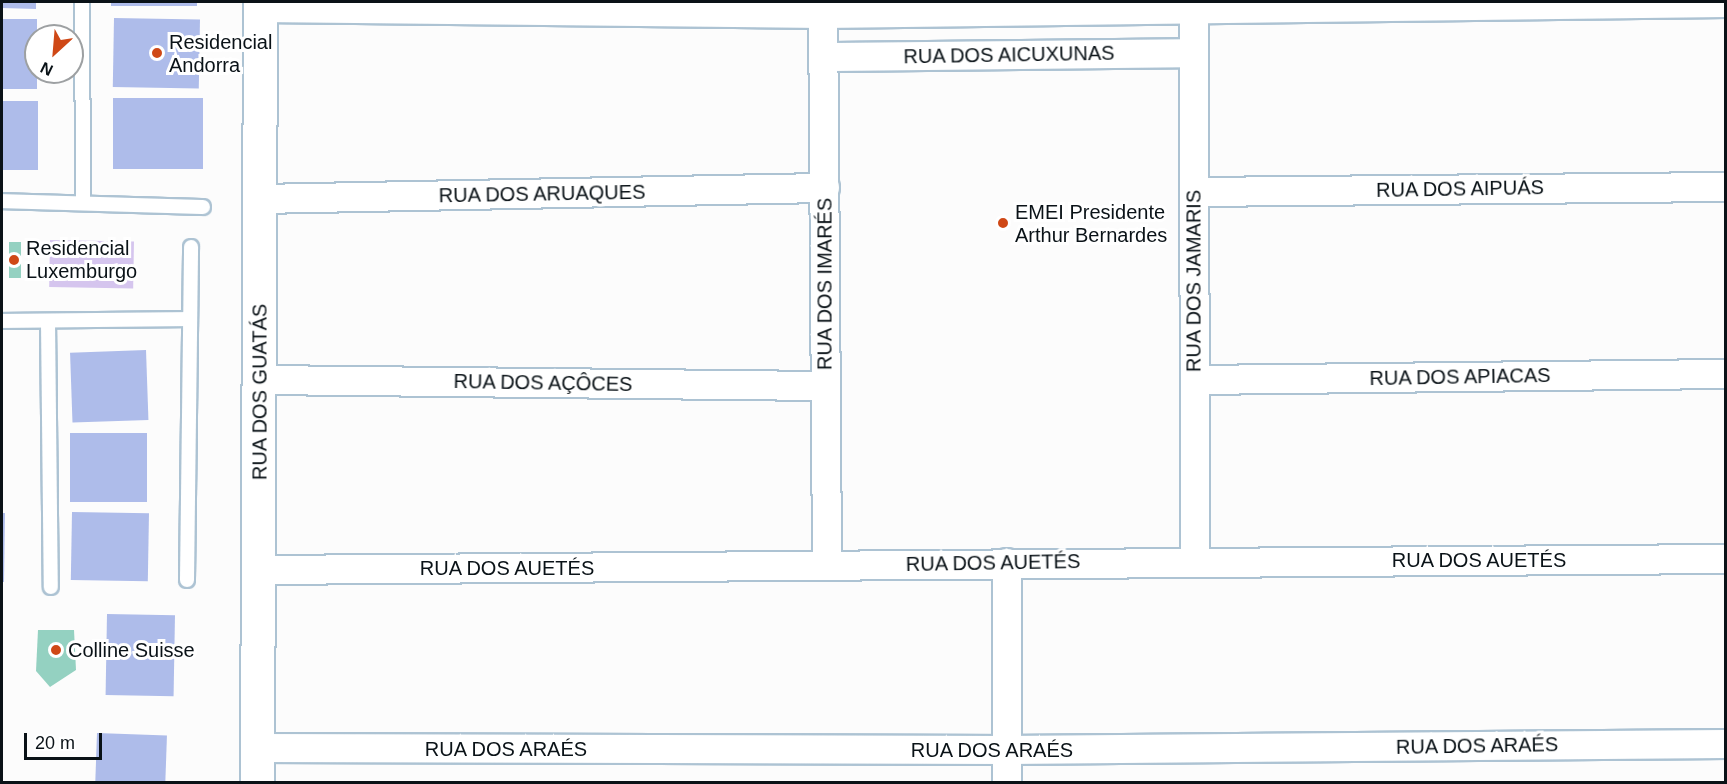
<!DOCTYPE html>
<meta charset="utf-8">
<style>
body{margin:0}
#map{position:relative;width:1727px;height:784px;overflow:hidden;background:#fcfcfc;font-family:Helvetica,sans-serif}
div>[style]{position:absolute}
.green>*{inset:0;background:#d5c5ee;transform-origin:0 0}
.water>*{inset:0;background:#94d1c1;transform-origin:0 0}
.building>*{inset:0;background:#aebcea;transform-origin:0 0}
.roads{filter:drop-shadow(2px 0 #adc3d3) drop-shadow(-2px 0 #adc3d3) drop-shadow(0 2px #adc3d3) drop-shadow(0 -2px #adc3d3)}
.lane>*{height:14px;margin:-7px;padding:0 7px;transform-origin:7px;border-radius:7px;background:#fff}
.street>*{height:28px;margin:-14px;padding:0 14px;transform-origin:14px;border-radius:14px;background:#fff}
.secondary>*{height:33px;margin:-16.5px;padding:0 16.5px;transform-origin:16.5px;border-radius:16.5px;background:#fff}
.dots>*{width:16px;height:16px;translate:-50% -50%;box-sizing:border-box;border:3px solid #fff;border-radius:50%}
span{translate:-50% -50%;white-space:nowrap;text-align:center;line-height:1.15;-webkit-text-stroke:6px #fff;paint-order:stroke}
.poi-label{font-size:20px;color:#0a1217}
.left{translate:0 -50%;text-align:left}
.street-label{font-size:20px;color:#0a1217}
.frame{position:absolute;inset:0;border:3px solid #0a1217;pointer-events:none}
.north{position:absolute;left:24px;top:24px;width:60px;height:60px;box-sizing:border-box;background:#fff;border:2px solid #9da0a2;border-radius:50%;rotate:206deg;font-size:16px;font-weight:700;line-height:24px;text-align:center;color:#0a1217}
.north::after{content:'';display:block;margin:auto;width:21px;height:27px;background:#cf4816;clip-path:polygon(50% 0,100% 100%,50% 72%,0 100%)}
.scale{position:absolute;left:24px;top:733px;width:78px;height:27px;box-sizing:border-box;border:3px solid #0a1217;border-top:0;padding-left:8px;font-size:18px;line-height:21px;white-space:nowrap;color:#0a1217;-webkit-text-stroke:4px #fff;paint-order:stroke}
</style>
<div id="map">
<div class="green">
<div style="left:50px;top:240px;width:84px;height:47px;rotate:1deg"></div>
</div>
<div class="water">
<div style="left:9px;top:242px;width:12px;height:36px"></div>
<div style="clip-path:polygon(38px 630px,74px 630px,76px 670px,50px 687px,36px 671px)"></div>
</div>
<div class="building">
<div style="clip-path:polygon(2px 2px,36px 2px,36px 9px,2px 8px)"></div>
<div style="left:111px;top:2px;width:86px;height:4px"></div>
<div style="left:114px;top:18px;width:86px;height:69px;rotate:1deg"></div>
<div style="left:2px;top:19px;width:35px;height:70px"></div>
<div style="left:113px;top:98px;width:90px;height:71px"></div>
<div style="left:2px;top:101px;width:36px;height:69px"></div>
<div style="left:146px;top:350px;width:70px;height:76px;rotate:88deg"></div>
<div style="left:70px;top:433px;width:77px;height:69px"></div>
<div style="left:72px;top:512px;width:77px;height:68px;rotate:1deg"></div>
<div style="clip-path:polygon(2px 513px,5px 513px,4px 582px,2px 582px)"></div>
<div style="left:107px;top:614px;width:68px;height:81px;rotate:1deg"></div>
<div style="left:97px;top:733px;width:70px;height:49px;rotate:2deg"></div>
</div>
<div class="roads">
<div class="lane">
<div style="left:82px;top:2px;width:201px;rotate:89.7deg"></div>
<div style="left:2px;top:201px;width:201px;rotate:1.7deg"></div>
<div style="left:2px;top:321px;width:186px;rotate:-0.6deg"></div>
<div style="left:48px;top:321px;width:266px;rotate:89.4deg"></div>
<div style="left:187px;top:580px;width:333px;rotate:-89.3deg"></div>
</div>
<div class="street">
<div style="left:823px;top:2px;width:564px;rotate:89.59deg"></div>
<div style="left:1194px;top:2px;width:559px;rotate:89.9deg"></div>
<div style="left:260px;top:8px;width:563px;rotate:0.61deg"></div>
<div style="left:823px;top:14px;width:903px;rotate:-0.7deg"></div>
<div style="left:824px;top:57px;width:370px;rotate:-0.6deg"></div>
<div style="left:1194px;top:192px;width:532px;rotate:-0.54deg"></div>
<div style="left:260px;top:199px;width:565px;rotate:-1.12deg"></div>
<div style="left:260px;top:380px;width:566px;rotate:0.61deg"></div>
<div style="left:1195px;top:380px;width:531px;rotate:-0.65deg"></div>
<div style="left:261px;top:570px;width:1465px;rotate:-0.43deg"></div>
<div style="left:257px;top:748px;width:750px;rotate:0.15deg"></div>
<div style="left:1007px;top:750px;width:719px;rotate:-0.48deg"></div>
<div style="left:1007px;top:782px;width:219px;rotate:-90deg"></div>
</div>
<div class="secondary">
<div style="left:257px;top:782px;width:780px;rotate:-89.78deg"></div>
</div>
</div>
<div class="dots">
<div style="left:157px;top:53px;background:#cf4816"></div>
<div style="left:1003px;top:223px;background:#cf4816"></div>
<div style="left:14px;top:260px;background:#cf4816"></div>
<div style="left:56px;top:650px;background:#cf4816"></div>
</div>
<div class="poi-label">
<span class="left" style="left:169px;top:54px">Residencial<br>Andorra</span>
<span class="left" style="left:1015px;top:224px">EMEI Presidente<br>Arthur Bernardes</span>
<span class="left" style="left:26px;top:260px">Residencial<br>Luxemburgo</span>
<span class="left" style="left:68px;top:650px">Colline Suisse</span>
</div>
<div class="street-label">
<span style="left:1009px;top:55px;rotate:-1deg">RUA DOS AICUXUNAS</span>
<span style="left:1460px;top:189px;rotate:-1deg">RUA DOS AIPUÁS</span>
<span style="left:542px;top:194px;rotate:-1deg">RUA DOS ARUAQUES</span>
<span style="left:1194px;top:281px;rotate:-90deg">RUA DOS JAMARIS</span>
<span style="left:825px;top:284px;rotate:-90deg">RUA DOS IMARÉS</span>
<span style="left:1460px;top:377px;rotate:-1deg">RUA DOS APIACAS</span>
<span style="left:543px;top:383px;rotate:1deg">RUA DOS AÇÔCES</span>
<span style="left:260px;top:392px;rotate:-90deg">RUA DOS GUATÁS</span>
<span style="left:1479px;top:560px">RUA DOS AUETÉS</span>
<span style="left:993px;top:563px;rotate:-1deg">RUA DOS AUETÉS</span>
<span style="left:507px;top:568px">RUA DOS AUETÉS</span>
<span style="left:1477px;top:746px;rotate:-1deg">RUA DOS ARAÉS</span>
<span style="left:506px;top:749px">RUA DOS ARAÉS</span>
<span style="left:992px;top:750px">RUA DOS ARAÉS</span>
</div>
<div class="frame"></div>
<div class="north">N</div>
<div class="scale">20 m</div>
</div>
